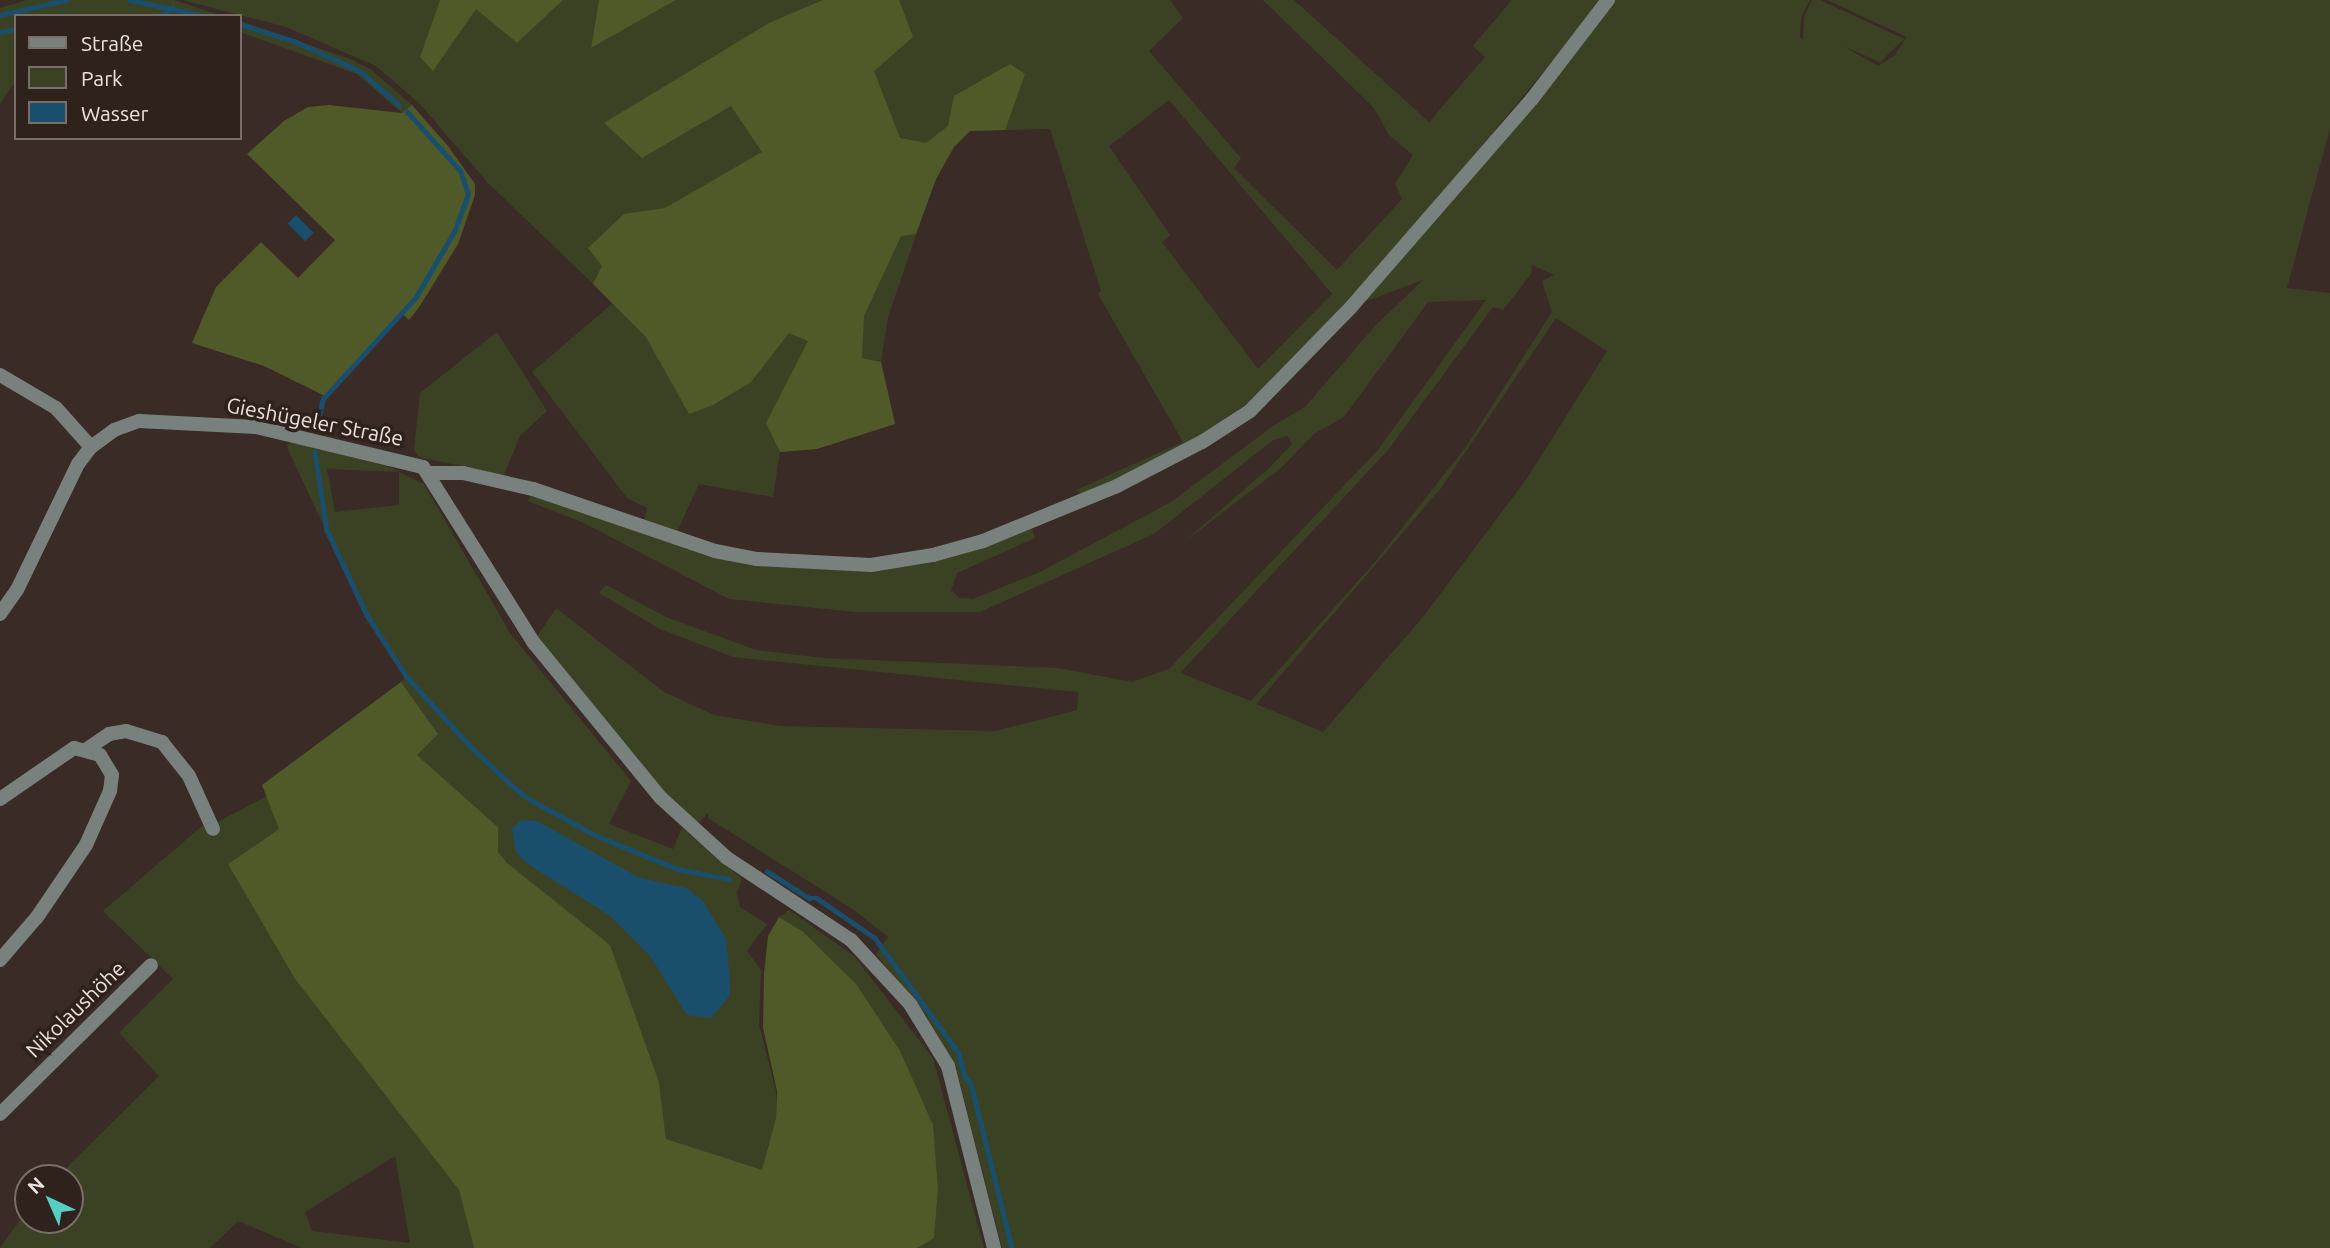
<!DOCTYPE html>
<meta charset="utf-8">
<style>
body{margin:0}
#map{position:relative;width:2330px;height:1248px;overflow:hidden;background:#3a2b26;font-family:Ubuntu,sans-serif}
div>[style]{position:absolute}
.green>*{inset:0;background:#3b4224}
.forest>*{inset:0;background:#4f5a28}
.water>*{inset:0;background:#194f6c;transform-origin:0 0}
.stream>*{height:4.5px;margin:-2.25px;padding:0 2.25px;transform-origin:2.25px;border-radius:2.25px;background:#194f6c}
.minor>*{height:14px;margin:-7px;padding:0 7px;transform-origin:7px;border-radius:7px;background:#78817e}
span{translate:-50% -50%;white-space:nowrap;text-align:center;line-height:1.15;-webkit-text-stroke:7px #2f221c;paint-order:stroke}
.street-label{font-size:21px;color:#ebe1de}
.legend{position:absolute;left:14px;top:14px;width:228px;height:126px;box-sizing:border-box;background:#2f221c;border:2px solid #7a6e6a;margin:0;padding:9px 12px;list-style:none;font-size:21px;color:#ebe1de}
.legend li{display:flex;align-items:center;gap:14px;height:35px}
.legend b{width:35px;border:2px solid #7a6e6a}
.north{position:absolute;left:14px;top:1164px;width:70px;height:70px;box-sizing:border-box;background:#2f221c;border:2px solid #7a6e6a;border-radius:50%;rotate:316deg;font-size:19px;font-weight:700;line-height:28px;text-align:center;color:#ebe1de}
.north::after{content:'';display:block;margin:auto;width:24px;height:32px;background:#56cec3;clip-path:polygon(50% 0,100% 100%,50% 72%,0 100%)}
</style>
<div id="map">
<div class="green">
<div style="clip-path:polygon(27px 0,174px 0,222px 16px,16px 16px,16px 80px,0 104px,0 8px)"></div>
<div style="clip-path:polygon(evenodd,183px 0,440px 0,420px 57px,476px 8px,517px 43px,563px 0,599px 0,591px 48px,676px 0,1170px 0,1183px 18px,1149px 51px,1241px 158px,1234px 168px,1337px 270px,1402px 199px,1395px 184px,1413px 155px,1389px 135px,1374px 108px,1263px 0,1294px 0,1429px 122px,1485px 57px,1473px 46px,1512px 0,1603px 0,1404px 239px,1245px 412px,1161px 461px,1082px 494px,1076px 490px,1183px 442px,1098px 294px,1101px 291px,1050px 129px,969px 131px,954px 146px,935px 180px,888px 317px,881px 362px,895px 424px,815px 449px,780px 452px,773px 497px,699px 484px,676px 534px,644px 521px,647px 508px,627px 498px,532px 372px,613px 303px,488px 183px,420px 104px,376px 66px,286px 27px,183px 0,1169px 100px,1332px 294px,1258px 369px,1162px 242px,1170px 235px,1109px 146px,1169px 100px)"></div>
<div style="clip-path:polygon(evenodd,1613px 0,1810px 0,1801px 18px,1800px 37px,1803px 40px,1804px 17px,1812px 0,1820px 0,1904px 39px,1880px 62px,1843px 46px,1878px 66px,1894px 56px,1907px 37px,1827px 0,2330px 0,2330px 128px,2287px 288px,2330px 293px,2330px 1248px,1002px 1248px,956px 1067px,926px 1015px,876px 954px,888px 937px,854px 910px,708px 818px,709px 812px,696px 825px,665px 797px,537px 637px,556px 608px,664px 692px,714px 715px,780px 726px,996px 731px,1077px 710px,1078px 692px,733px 657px,660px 629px,599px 593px,606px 585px,666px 617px,756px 650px,824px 658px,1058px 668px,1132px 682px,1169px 669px,1378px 450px,1486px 300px,1428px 302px,1344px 417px,1314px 434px,1281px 468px,1184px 542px,1268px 469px,1292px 444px,1287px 436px,1273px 440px,1154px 534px,980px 612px,855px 612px,729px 599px,584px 523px,528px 501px,530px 496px,570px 505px,677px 544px,862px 569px,1031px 526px,1035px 538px,957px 573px,951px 590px,959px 598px,973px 599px,1040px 572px,1171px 502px,1273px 426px,1305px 407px,1375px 326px,1423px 280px,1358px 304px,1613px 0,1532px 265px,1554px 275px,1542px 281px,1552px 312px,1466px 447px,1375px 562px,1251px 701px,1180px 673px,1388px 450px,1493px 307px,1503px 310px,1531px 274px,1532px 265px,1613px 0,1556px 318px,1607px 351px,1528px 477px,1423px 617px,1323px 732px,1256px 704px,1441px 488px,1556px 318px)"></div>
<div style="clip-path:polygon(240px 21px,350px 59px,370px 69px,412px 105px,402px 113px,357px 74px,240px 32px)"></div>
<div style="clip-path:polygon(497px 332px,547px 411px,520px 436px,504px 475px,419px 457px,414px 450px,420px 393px)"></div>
<div style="clip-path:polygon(evenodd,294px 442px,387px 466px,424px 484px,510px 633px,631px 781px,609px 824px,673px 849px,682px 828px,742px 879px,737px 893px,740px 907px,767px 924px,747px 951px,761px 970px,759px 1024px,776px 1091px,776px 1118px,762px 1171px,666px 1139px,659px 1082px,610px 946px,507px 863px,498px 852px,498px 827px,417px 755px,437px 733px,401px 682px,407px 676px,366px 615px,289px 452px,287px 445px,294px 442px,327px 469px,399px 472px,399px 505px,335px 512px,327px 469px)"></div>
<div style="clip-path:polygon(evenodd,267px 796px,279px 829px,228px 864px,295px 979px,459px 1190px,474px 1248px,302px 1248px,238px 1221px,210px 1248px,0 1248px,28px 1209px,28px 1220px,70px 1220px,70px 1178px,56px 1178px,159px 1076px,119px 1033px,173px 979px,103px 911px,209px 820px,212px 825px,267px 796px,395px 1156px,410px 1243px,312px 1231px,305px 1212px,395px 1156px)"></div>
<div style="clip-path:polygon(789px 910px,854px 956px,933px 1058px,984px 1248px,917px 1248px,934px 1237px,938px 1190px,802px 931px,779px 917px)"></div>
</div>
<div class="forest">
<div style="clip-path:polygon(440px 0,563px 0,517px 43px,476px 9px,433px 71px,420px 57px)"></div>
<div style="clip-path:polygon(599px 0,676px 0,591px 48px)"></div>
<div style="clip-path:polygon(823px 0,899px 0,913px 37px,874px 71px,900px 138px,926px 143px,948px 126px,954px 96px,1010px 64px,1025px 74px,1005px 130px,970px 131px,954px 147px,936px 179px,916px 234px,901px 236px,864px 316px,862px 358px,881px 362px,895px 424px,817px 449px,780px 452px,766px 423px,808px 341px,789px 333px,751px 382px,713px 405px,689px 414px,646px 337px,593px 284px,602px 266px,588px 248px,624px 214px,665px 208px,762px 152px,731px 106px,642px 158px,604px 123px,769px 23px)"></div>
<div style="clip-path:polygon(329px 105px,402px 113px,412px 105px,448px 146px,475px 184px,475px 195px,458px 244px,420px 306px,409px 320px,401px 313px,325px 396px,264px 366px,192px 343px,216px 287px,261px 242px,298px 278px,335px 240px,247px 154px,284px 121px,308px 107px)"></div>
<div style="clip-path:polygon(401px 682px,438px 734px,417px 755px,498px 827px,498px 852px,507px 863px,610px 945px,659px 1082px,666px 1139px,762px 1170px,776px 1118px,777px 1091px,763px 1028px,764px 974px,768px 936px,779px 917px,802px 931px,856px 984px,900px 1051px,933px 1125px,938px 1190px,934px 1238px,917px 1248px,474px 1248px,459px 1190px,295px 979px,228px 864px,279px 829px,262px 785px)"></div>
</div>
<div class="water">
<div style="left:296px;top:215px;width:25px;height:12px;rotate:45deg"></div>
<div style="clip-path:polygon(521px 820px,537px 821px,640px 878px,686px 888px,703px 901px,726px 939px,729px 970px,730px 995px,711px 1018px,687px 1015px,651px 957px,609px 915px,528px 864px,516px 852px,512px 829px)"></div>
</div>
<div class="stream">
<div style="left:130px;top:0;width:77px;rotate:12deg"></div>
<div style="left:0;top:15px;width:68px;rotate:-12.8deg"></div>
<div style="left:80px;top:16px;width:15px"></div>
<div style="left:122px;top:16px;width:22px"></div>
<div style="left:161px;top:16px;width:14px;rotate:-36deg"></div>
<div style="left:240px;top:24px;width:57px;rotate:17.5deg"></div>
<div style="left:294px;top:41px;width:72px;rotate:24.4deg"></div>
<div style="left:360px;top:71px;width:52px;rotate:41.1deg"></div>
<div style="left:0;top:32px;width:16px;rotate:-11deg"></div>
<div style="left:316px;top:429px;width:31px;rotate:-77deg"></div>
<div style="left:323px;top:399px;width:138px;rotate:-47.6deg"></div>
<div style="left:416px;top:297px;width:78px;rotate:-59.8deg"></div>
<div style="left:455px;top:230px;width:38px;rotate:-70deg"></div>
<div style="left:468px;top:194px;width:24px;rotate:-109deg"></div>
<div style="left:460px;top:171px;width:79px;rotate:-131.9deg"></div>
<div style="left:315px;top:452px;width:79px;rotate:81.3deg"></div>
<div style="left:327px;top:530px;width:94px;rotate:64.8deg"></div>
<div style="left:367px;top:615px;width:74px;rotate:57.2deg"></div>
<div style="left:407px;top:677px;width:98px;rotate:47.5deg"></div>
<div style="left:473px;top:749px;width:69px;rotate:42.7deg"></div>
<div style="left:524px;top:796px;width:81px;rotate:28.8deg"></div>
<div style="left:595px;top:835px;width:90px;rotate:22.3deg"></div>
<div style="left:678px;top:869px;width:52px;rotate:11.1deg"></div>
<div style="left:767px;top:871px;width:50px;rotate:32.7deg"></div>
<div style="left:809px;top:898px;width:8px"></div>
<div style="left:817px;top:898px;width:70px;rotate:34.6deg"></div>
<div style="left:875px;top:938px;width:142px;rotate:53.9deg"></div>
<div style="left:959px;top:1053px;width:25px;rotate:76deg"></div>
<div style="left:965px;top:1077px;width:8px;rotate:45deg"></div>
<div style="left:971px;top:1083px;width:170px;rotate:76deg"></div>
</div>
<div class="minor">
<div style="left:0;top:375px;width:65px;rotate:30.5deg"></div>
<div style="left:56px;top:408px;width:52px;rotate:48.1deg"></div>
<div style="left:431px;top:473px;width:32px"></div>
<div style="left:463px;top:473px;width:72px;rotate:12.9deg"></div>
<div style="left:533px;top:489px;width:192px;rotate:18.8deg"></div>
<div style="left:715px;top:551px;width:43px;rotate:10.8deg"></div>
<div style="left:757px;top:559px;width:114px;rotate:3deg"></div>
<div style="left:871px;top:565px;width:63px;rotate:-9.2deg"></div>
<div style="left:933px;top:555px;width:52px;rotate:-15.6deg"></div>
<div style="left:983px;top:541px;width:145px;rotate:-22.3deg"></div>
<div style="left:1117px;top:486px;width:96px;rotate:-27.4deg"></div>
<div style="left:1202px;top:442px;width:57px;rotate:-32.9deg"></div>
<div style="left:1250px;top:411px;width:146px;rotate:-45.8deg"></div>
<div style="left:1352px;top:306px;width:274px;rotate:-49deg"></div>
<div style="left:1532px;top:99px;width:125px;rotate:-52.5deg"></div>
<div style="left:0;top:614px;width:29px;rotate:-55deg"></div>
<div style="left:17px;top:590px;width:140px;rotate:-64.2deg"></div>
<div style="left:78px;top:464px;width:21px;rotate:-53deg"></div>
<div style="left:91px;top:447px;width:29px;rotate:-36deg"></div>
<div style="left:114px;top:430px;width:27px;rotate:-20deg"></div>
<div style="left:139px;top:421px;width:117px;rotate:2.9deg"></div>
<div style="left:256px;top:427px;width:172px;rotate:13.5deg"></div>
<div style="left:423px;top:467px;width:208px;rotate:57.8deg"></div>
<div style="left:534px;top:643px;width:200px;rotate:50.7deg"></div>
<div style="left:661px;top:798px;width:89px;rotate:42.3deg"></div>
<div style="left:727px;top:858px;width:149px;rotate:33.5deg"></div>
<div style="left:851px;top:940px;width:87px;rotate:47.3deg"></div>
<div style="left:910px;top:1004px;width:73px;rotate:58.5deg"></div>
<div style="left:948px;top:1066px;width:188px;rotate:75.8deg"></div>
<div style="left:87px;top:749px;width:27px;rotate:-34deg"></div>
<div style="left:109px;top:734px;width:17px;rotate:-10deg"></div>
<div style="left:126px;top:731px;width:38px;rotate:17deg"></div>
<div style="left:162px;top:742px;width:43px;rotate:51.5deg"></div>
<div style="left:189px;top:776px;width:58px;rotate:65.6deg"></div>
<div style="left:0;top:799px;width:90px;rotate:-34.6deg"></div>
<div style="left:74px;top:748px;width:27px;rotate:15deg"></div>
<div style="left:100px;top:755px;width:23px;rotate:59deg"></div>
<div style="left:112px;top:775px;width:16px;rotate:97deg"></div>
<div style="left:110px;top:791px;width:59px;rotate:114deg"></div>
<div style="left:86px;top:845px;width:87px;rotate:124.2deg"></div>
<div style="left:37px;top:917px;width:57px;rotate:130.7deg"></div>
<div style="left:0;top:1114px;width:212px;rotate:-44.6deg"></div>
</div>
<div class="street-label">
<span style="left:315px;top:421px;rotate:11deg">Gieshügeler Straße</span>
<span style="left:75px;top:1009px;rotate:-44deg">Nikolaushöhe</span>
</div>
<ul class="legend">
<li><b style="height:9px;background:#78817e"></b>Straße</li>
<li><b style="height:19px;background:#3b4224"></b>Park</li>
<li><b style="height:19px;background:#194f6c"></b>Wasser</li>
</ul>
<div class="north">N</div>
</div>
